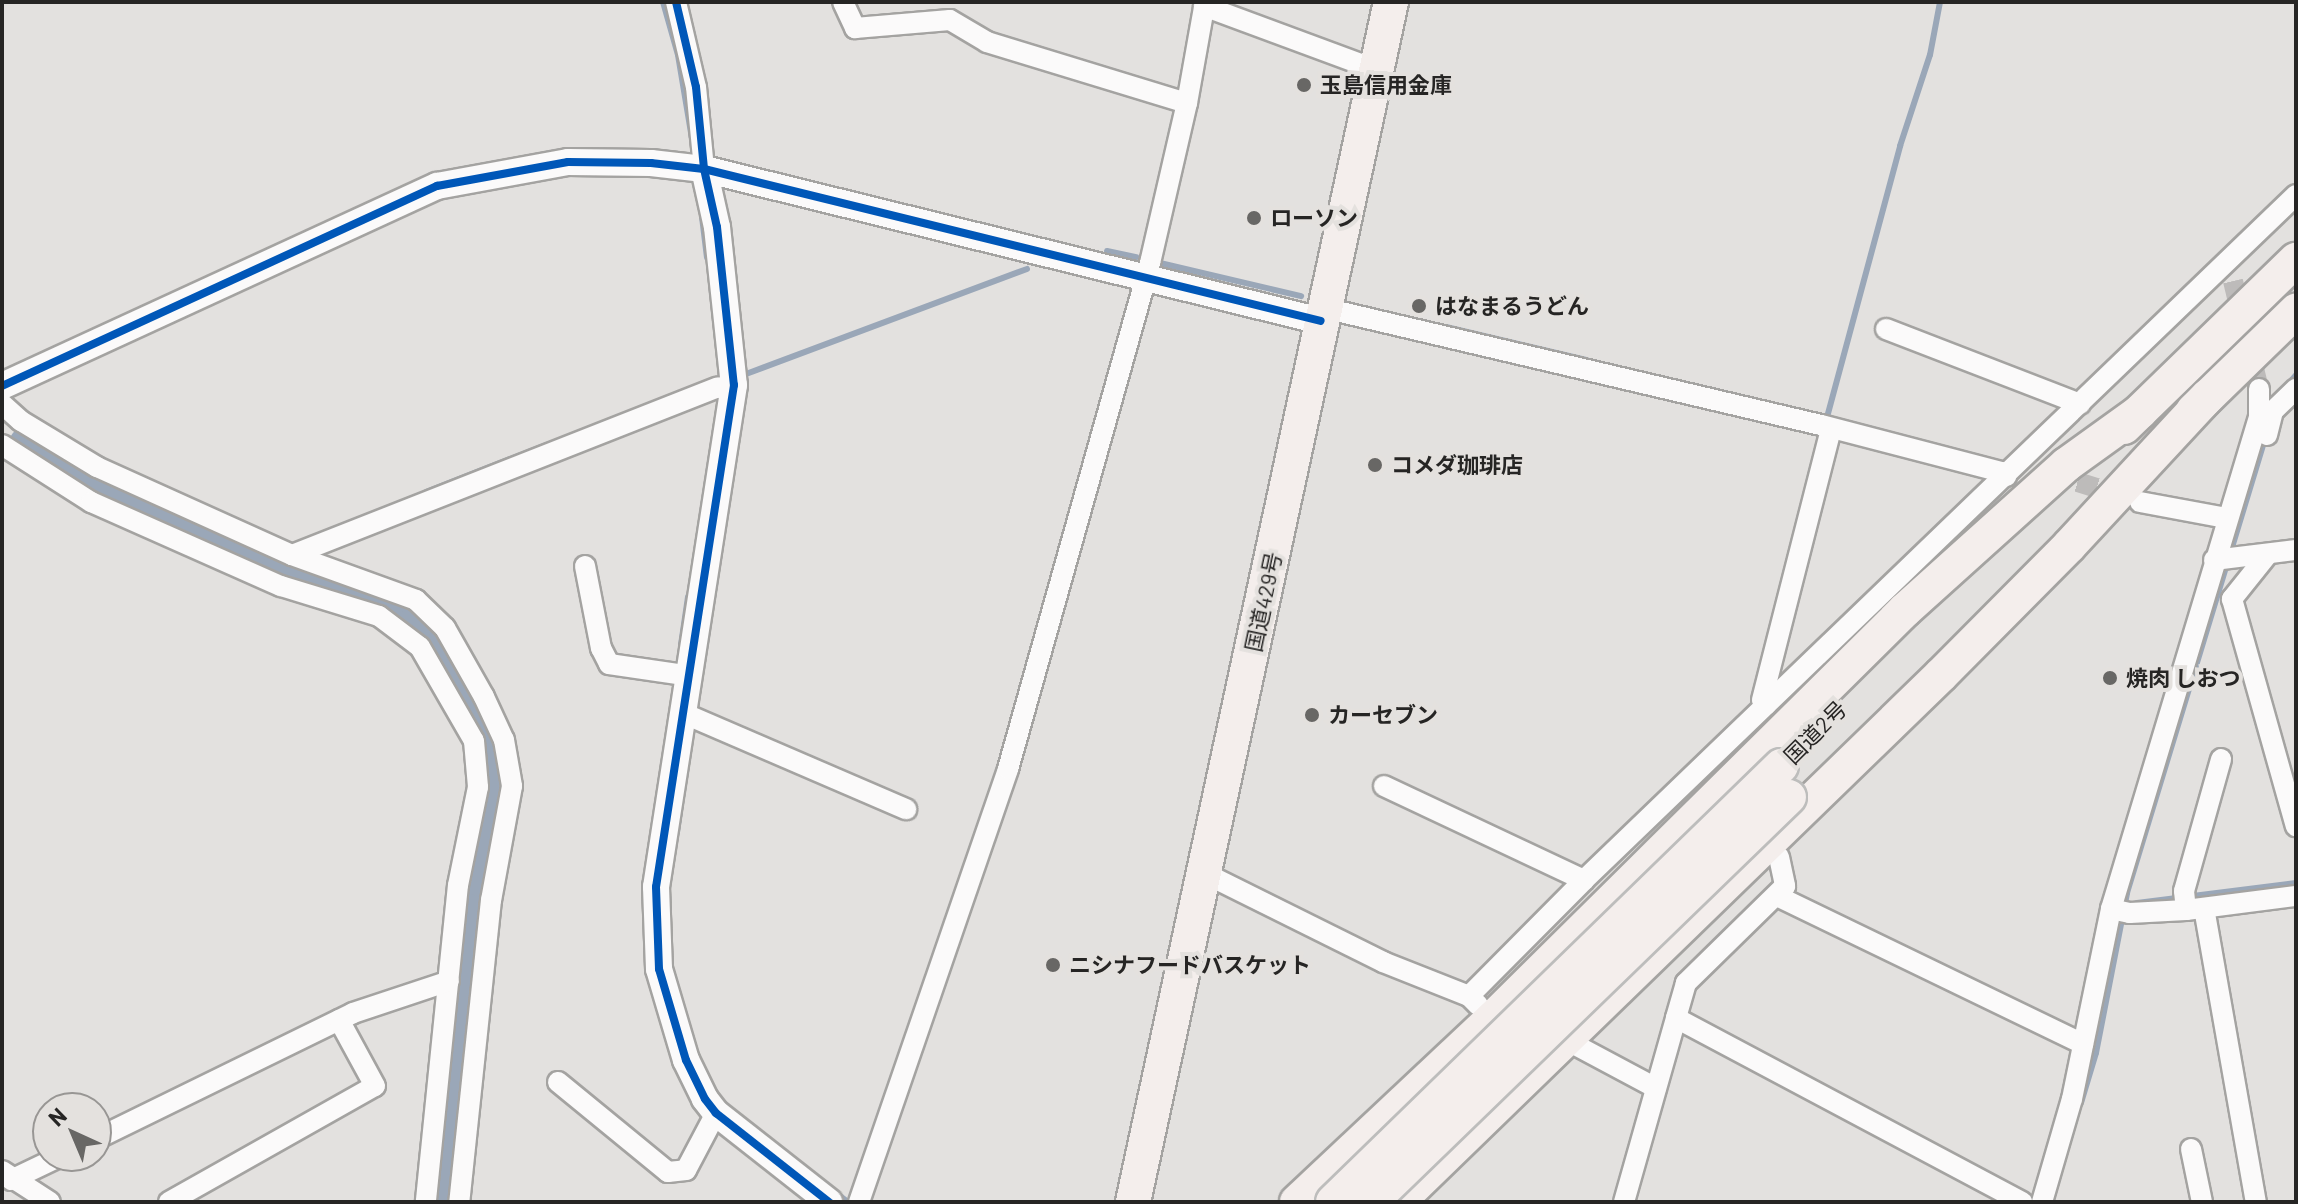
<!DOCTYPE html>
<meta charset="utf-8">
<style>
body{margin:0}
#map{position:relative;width:2298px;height:1204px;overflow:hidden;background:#e3e1df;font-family:Barlow,"Noto Sans JP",sans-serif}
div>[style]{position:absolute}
.stream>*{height:6px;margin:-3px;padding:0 3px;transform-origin:3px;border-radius:3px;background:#9aa7b8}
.river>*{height:34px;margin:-17px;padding:0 17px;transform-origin:17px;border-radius:17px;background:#9aa7b8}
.minor-tunnel>*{height:20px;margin-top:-10px;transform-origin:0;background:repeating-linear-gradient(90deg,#bdbbba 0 20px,transparent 0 30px)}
.roads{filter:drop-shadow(2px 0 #a4a3a1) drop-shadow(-2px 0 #a4a3a1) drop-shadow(0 2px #a4a3a1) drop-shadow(0 -2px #a4a3a1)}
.minor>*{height:20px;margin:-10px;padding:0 10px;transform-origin:10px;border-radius:10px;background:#fbfafa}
.tertiary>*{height:26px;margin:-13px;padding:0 13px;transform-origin:13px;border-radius:13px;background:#fbfafa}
.trunk>*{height:34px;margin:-17px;padding:0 17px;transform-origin:17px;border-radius:17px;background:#f4eeec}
.bridges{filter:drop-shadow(2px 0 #bdbdbc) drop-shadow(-2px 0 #bdbdbc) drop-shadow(0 2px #bdbdbc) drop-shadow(0 -2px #bdbdbc)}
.trunk-bridge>*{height:34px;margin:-17px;padding:0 17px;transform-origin:17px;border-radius:17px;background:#f4eeec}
.cycleway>*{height:8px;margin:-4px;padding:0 4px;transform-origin:4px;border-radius:4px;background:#0057b8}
.dots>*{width:22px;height:22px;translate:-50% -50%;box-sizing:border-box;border:4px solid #e4e1de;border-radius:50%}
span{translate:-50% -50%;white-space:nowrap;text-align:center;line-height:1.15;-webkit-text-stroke:8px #e4e1de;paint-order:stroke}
.poi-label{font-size:22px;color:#262524;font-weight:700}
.left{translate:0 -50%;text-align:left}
.street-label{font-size:22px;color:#262524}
.frame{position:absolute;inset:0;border:4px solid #262524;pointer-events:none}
.north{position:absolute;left:32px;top:1092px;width:80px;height:80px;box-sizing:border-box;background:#e4e1de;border:2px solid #989694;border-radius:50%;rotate:316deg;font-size:22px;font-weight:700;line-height:32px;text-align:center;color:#262524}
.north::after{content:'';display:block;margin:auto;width:28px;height:36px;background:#686765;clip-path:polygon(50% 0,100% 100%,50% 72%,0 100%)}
</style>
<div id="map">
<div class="stream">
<div style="left:663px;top:2px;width:55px;rotate:74.2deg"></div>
<div style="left:678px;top:55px;width:85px;rotate:80.5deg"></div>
<div style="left:702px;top:217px;width:41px;rotate:83deg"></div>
<div style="left:1107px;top:251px;width:30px;rotate:12deg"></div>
<div style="left:1160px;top:263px;width:145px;rotate:13.2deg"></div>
<div style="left:1446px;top:327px;width:145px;rotate:13.2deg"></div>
<div style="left:746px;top:374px;width:300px;rotate:-20.5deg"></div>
<div style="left:2276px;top:398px;width:30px;rotate:-49deg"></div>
<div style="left:1826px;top:421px;width:285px;rotate:-74.9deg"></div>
<div style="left:1900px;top:146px;width:96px;rotate:-71.8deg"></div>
<div style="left:1930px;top:55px;width:54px;rotate:-79.3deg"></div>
<div style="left:426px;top:492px;width:129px;rotate:-21.4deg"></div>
<div style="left:681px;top:645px;width:49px;rotate:-81.7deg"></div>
<div style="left:677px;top:832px;width:28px;rotate:-82deg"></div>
<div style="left:2137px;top:903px;width:160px;rotate:-7.2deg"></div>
<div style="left:2081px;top:1103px;width:52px;rotate:-73.3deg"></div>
<div style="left:2096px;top:1053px;width:163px;rotate:-79deg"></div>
<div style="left:2127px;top:893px;width:474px;rotate:-73.1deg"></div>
<div style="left:835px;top:1192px;width:16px;rotate:38deg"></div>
</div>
<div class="river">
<div style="left:26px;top:444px;width:112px;rotate:29.6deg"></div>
<div style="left:123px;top:499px;width:171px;rotate:23.9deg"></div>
<div style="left:279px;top:568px;width:110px;rotate:19.1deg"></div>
<div style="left:383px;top:604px;width:38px;rotate:25deg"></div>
<div style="left:417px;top:620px;width:36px;rotate:52deg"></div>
<div style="left:439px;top:648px;width:107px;rotate:62.2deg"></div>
<div style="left:489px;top:743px;width:33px;rotate:78deg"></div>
<div style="left:496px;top:775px;width:139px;rotate:101.2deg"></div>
<div style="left:469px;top:911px;width:292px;rotate:95.3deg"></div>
</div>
<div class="minor-tunnel">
<div style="left:2233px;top:281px;width:111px;rotate:76.5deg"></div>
<div style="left:2049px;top:473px;width:80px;rotate:17.5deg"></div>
</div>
<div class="roads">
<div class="minor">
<div style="left:676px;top:2px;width:87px;rotate:76.8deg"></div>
<div style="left:696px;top:87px;width:82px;rotate:84.4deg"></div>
<div style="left:843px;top:2px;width:29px;rotate:65deg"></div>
<div style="left:855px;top:28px;width:95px;rotate:-4.8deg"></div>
<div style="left:950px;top:20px;width:43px;rotate:30.7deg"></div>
<div style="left:987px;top:42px;width:209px;rotate:17deg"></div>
<div style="left:1204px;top:6px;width:184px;rotate:20.3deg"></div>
<div style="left:1324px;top:308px;width:511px;rotate:13.25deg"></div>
<div style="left:1821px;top:425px;width:187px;rotate:14.6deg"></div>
<div style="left:2002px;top:472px;width:6px;rotate:45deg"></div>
<div style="left:1886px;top:329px;width:208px;rotate:21.1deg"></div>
<div style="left:2px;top:404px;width:25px;rotate:42deg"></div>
<div style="left:21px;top:421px;width:89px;rotate:31.2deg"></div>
<div style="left:97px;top:467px;width:214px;rotate:24.3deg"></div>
<div style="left:292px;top:555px;width:132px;rotate:19.9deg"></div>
<div style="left:416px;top:600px;width:40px;rotate:44deg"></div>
<div style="left:445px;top:628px;width:79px;rotate:60.5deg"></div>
<div style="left:484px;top:697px;width:47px;rotate:65.1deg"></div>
<div style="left:504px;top:740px;width:47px;rotate:80.1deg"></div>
<div style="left:512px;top:786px;width:116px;rotate:100.4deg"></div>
<div style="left:491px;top:900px;width:304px;rotate:96deg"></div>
<div style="left:2267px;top:435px;width:25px;rotate:-76deg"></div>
<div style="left:2273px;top:411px;width:32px;rotate:-44deg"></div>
<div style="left:2px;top:445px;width:106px;rotate:32.6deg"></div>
<div style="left:91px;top:502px;width:208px;rotate:23.9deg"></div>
<div style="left:281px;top:586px;width:102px;rotate:17deg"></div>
<div style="left:379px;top:616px;width:51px;rotate:37.1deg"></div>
<div style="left:420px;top:647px;width:108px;rotate:60.1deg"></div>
<div style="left:474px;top:741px;width:46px;rotate:85deg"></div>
<div style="left:478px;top:787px;width:100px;rotate:101.5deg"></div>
<div style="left:458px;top:885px;width:319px;rotate:95.8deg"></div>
<div style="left:2140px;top:502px;width:87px;rotate:10.5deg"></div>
<div style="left:2268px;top:554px;width:58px;rotate:128.7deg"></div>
<div style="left:2232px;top:599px;width:236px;rotate:74.3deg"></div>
<div style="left:292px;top:555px;width:457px;rotate:-21.5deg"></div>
<div style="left:717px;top:388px;width:17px;rotate:-10deg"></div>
<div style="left:2214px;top:560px;width:83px;rotate:-7deg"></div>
<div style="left:585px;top:566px;width:84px;rotate:79deg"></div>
<div style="left:601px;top:648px;width:18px;rotate:63deg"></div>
<div style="left:609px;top:664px;width:83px;rotate:8.3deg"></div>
<div style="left:1766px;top:705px;width:6px;rotate:-129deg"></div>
<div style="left:1762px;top:700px;width:279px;rotate:-75.7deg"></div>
<div style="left:685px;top:714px;width:241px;rotate:23.3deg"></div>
<div style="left:1384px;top:786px;width:221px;rotate:25.2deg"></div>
<div style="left:1779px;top:857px;width:30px;rotate:78deg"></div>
<div style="left:1785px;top:886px;width:139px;rotate:135.6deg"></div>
<div style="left:1686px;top:983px;width:36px;rotate:106deg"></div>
<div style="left:1676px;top:1018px;width:392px;rotate:28deg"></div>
<div style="left:1206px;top:874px;width:198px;rotate:26.4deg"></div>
<div style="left:1383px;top:962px;width:92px;rotate:21.6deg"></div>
<div style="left:1469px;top:996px;width:13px;rotate:45deg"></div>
<div style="left:1777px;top:896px;width:340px;rotate:25.8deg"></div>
<div style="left:2204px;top:908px;width:299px;rotate:80deg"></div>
<div style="left:2111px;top:909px;width:19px;rotate:12deg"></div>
<div style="left:2130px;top:913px;width:56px;rotate:-3.1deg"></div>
<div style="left:2186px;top:910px;width:111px;rotate:-7.3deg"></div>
<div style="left:2186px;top:910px;width:19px;rotate:-96deg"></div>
<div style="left:2184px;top:891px;width:137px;rotate:-74.3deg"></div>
<div style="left:1469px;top:996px;width:163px;rotate:-45.2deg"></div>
<div style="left:1584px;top:880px;width:988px;rotate:-43.89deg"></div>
<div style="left:1566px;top:1040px;width:102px;rotate:28.1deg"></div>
<div style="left:558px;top:1082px;width:142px;rotate:39.3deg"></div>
<div style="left:668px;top:1172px;width:18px;rotate:-6deg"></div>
<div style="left:686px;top:1170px;width:64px;rotate:-62.2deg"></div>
<div style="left:96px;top:1139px;width:286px;rotate:-26.1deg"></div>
<div style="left:353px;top:1013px;width:101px;rotate:-18.4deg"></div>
<div style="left:2191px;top:1149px;width:54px;rotate:78.3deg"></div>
<div style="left:2px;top:1171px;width:57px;rotate:32.9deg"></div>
<div style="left:11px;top:1180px;width:55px;rotate:-25.6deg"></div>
<div style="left:169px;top:1202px;width:236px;rotate:-29.4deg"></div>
<div style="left:375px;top:1086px;width:75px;rotate:-118.6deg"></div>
<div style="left:859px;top:1202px;width:458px;rotate:-71deg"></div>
<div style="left:1008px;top:769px;width:526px;rotate:-74.32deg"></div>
<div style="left:1150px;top:263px;width:164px;rotate:-77deg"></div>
<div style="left:1187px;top:103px;width:103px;rotate:-79.9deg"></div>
<div style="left:1624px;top:1202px;width:191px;rotate:-74.2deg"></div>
<div style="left:2042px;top:1202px;width:107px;rotate:-73.8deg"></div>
<div style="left:2072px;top:1099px;width:194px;rotate:-78.4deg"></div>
<div style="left:2111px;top:909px;width:514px;rotate:-73.26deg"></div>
<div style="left:2259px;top:417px;width:28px;rotate:-90deg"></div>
</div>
<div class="tertiary">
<div style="left:704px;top:169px;width:59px;rotate:77.4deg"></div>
<div style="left:717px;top:227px;width:159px;rotate:83.9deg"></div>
<div style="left:734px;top:385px;width:508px;rotate:98.83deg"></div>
<div style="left:656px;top:887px;width:82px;rotate:87.9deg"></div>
<div style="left:659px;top:969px;width:95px;rotate:73.5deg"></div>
<div style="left:686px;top:1060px;width:43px;rotate:64deg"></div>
<div style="left:705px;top:1099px;width:18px;rotate:52deg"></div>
<div style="left:716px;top:1113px;width:144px;rotate:38.2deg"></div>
<div style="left:2px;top:386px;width:479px;rotate:-24.7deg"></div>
<div style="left:437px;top:186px;width:133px;rotate:-10.4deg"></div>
<div style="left:568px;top:162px;width:83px;rotate:0.7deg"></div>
<div style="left:651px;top:163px;width:53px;rotate:6.5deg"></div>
<div style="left:704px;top:169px;width:635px;rotate:13.84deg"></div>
</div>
<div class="trunk">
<div style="left:2193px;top:411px;width:144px;rotate:-44.2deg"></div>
<div style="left:2124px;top:427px;width:240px;rotate:-44.2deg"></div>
<div style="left:1133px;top:1202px;width:1227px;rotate:-77.87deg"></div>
<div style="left:1297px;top:1202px;width:267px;rotate:-43.2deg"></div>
<div style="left:1492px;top:1019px;width:581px;rotate:-44.72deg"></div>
<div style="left:1905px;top:610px;width:217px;rotate:-42deg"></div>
<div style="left:2066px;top:465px;width:92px;rotate:-35.8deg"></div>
<div style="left:1398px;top:1202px;width:757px;rotate:-44.14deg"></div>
<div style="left:1941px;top:675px;width:182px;rotate:-45.2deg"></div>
<div style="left:2069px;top:546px;width:205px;rotate:-47.2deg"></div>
</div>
</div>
<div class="bridges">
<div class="trunk-bridge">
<div style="left:1333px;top:1202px;width:625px;rotate:-44.22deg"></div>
<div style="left:1371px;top:1202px;width:582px;rotate:-44.1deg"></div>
</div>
</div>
<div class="cycleway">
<div style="left:676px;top:2px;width:87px;rotate:76.8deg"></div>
<div style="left:696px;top:87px;width:82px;rotate:84.4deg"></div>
<div style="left:704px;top:169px;width:59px;rotate:77.4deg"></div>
<div style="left:717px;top:227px;width:159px;rotate:83.9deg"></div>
<div style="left:734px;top:385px;width:508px;rotate:98.83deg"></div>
<div style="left:656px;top:887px;width:82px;rotate:87.9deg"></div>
<div style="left:659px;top:969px;width:95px;rotate:73.5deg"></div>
<div style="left:686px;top:1060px;width:43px;rotate:64deg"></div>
<div style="left:705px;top:1099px;width:18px;rotate:52deg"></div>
<div style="left:716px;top:1113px;width:144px;rotate:38.2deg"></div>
<div style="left:2px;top:386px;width:479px;rotate:-24.7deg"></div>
<div style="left:437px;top:186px;width:133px;rotate:-10.4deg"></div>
<div style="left:568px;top:162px;width:83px;rotate:0.7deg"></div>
<div style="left:651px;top:163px;width:53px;rotate:6.5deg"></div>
<div style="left:704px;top:169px;width:635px;rotate:13.84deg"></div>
</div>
<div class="dots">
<div style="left:1304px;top:85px;background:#686765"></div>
<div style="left:1254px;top:218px;background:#686765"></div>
<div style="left:1419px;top:306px;background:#686765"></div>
<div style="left:1375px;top:465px;background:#686765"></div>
<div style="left:2110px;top:678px;background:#686765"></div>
<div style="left:1312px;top:715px;background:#686765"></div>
<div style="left:1053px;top:965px;background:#686765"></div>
</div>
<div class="poi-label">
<span class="left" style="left:1320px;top:85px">玉島信用金庫</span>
<span class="left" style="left:1270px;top:218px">ローソン</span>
<span class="left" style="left:1435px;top:306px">はなまるうどん</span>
<span class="left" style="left:1391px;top:465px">コメダ珈琲店</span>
<span class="left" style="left:2126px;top:678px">焼肉 しおつ</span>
<span class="left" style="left:1328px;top:715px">カーセブン</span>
<span class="left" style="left:1069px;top:965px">ニシナフードバスケット</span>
</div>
<div class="street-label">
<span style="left:1263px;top:602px;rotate:-78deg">国道429号</span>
<span style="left:1815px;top:732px;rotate:-45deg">国道2号</span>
</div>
<div class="frame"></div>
<div class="north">N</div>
</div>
